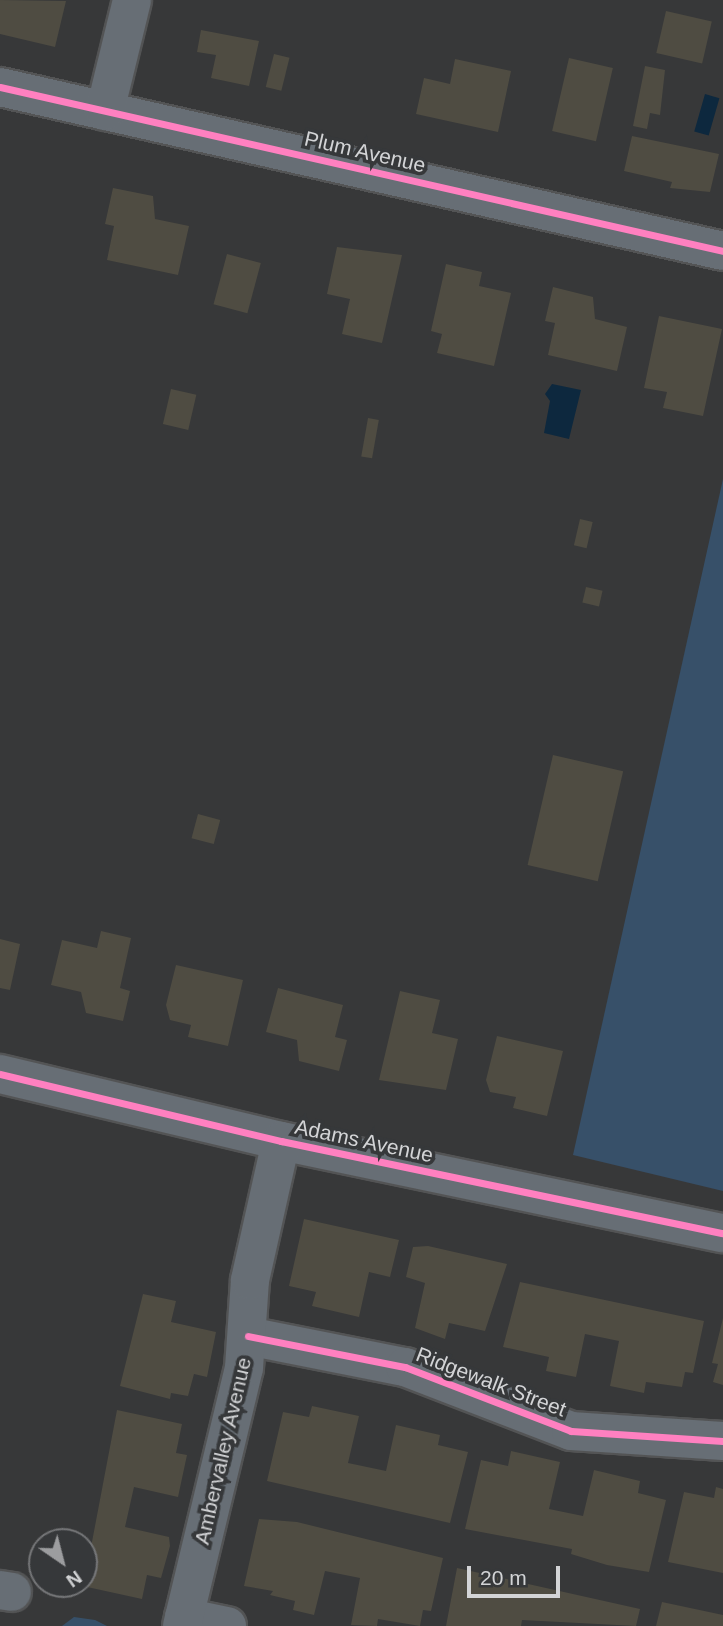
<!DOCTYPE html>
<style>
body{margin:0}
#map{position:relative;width:723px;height:1626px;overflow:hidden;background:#373839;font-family:Arial,sans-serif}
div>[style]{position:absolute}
.green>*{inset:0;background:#375069}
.water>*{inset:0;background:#0d283e;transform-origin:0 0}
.building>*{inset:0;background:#4f4c42;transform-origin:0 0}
.roads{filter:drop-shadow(2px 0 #535455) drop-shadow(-2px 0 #535455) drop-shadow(0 2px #535455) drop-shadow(0 -2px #535455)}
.minor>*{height:38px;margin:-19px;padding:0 19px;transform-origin:19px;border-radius:19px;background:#676e75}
.cycleway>*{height:7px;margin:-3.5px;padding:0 3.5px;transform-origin:3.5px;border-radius:3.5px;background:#ff80c0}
span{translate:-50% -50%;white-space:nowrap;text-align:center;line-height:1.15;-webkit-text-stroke:7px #36383a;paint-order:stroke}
.street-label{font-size:21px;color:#d3d4d6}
.north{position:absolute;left:28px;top:1528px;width:70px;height:70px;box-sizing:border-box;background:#36383a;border:2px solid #757678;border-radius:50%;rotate:145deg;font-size:19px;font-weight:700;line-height:28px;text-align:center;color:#d3d4d6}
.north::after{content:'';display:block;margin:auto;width:24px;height:32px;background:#9c9d9f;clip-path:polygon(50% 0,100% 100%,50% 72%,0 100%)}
.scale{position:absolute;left:467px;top:1566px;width:93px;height:32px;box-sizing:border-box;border:4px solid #d3d4d6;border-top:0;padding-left:9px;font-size:21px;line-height:24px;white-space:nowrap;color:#d3d4d6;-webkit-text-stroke:5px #36383a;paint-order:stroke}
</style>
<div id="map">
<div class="green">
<div style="clip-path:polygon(723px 479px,723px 1191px,573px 1155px)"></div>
<div style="clip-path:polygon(74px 1617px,95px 1620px,107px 1626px,62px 1626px)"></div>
</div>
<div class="water">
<div style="left:705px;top:94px;width:15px;height:39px;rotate:16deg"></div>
<div style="clip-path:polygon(552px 384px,581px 390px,569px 439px,544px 433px,550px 401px,545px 394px)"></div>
</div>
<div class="building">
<div style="clip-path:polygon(0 0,66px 1px,55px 47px,0 34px)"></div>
<div style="left:666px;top:11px;width:47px;height:43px;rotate:13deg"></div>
<div style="clip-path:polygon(201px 30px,259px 41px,249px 86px,211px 78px,216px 55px,197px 52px)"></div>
<div style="left:274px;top:54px;width:16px;height:34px;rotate:14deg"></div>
<div style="left:569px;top:58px;width:45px;height:75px;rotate:13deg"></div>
<div style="clip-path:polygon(455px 59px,511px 71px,498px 132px,416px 114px,424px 78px,450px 84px)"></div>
<div style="clip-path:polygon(645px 66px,665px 70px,660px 115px,650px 113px,647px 129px,633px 126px)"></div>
<div style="clip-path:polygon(632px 136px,719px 154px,710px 192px,670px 188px,672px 182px,624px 171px)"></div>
<div style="clip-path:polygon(113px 188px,153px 196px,155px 219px,189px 226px,178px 275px,107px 260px,114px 226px,105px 224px)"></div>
<div style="clip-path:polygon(337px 247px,402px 255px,382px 343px,342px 334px,350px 299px,327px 294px)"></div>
<div style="left:227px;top:254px;width:35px;height:52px;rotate:15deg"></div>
<div style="clip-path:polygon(446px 264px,482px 272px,479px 286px,511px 293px,494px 366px,437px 353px,442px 334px,431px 331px)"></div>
<div style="clip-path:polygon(553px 287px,593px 297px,595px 319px,627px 327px,617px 371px,548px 355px,555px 323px,545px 321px)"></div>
<div style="clip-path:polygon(659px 316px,722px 329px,703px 416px,663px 408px,667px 392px,644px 388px)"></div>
<div style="left:171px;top:389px;width:26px;height:36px;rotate:13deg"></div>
<div style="left:368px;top:418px;width:11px;height:39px;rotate:10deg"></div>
<div style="left:580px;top:519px;width:13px;height:27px;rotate:13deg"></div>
<div style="left:586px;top:587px;width:17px;height:16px;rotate:13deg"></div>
<div style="left:553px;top:755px;width:72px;height:113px;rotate:13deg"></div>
<div style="left:198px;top:814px;width:23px;height:25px;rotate:15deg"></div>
<div style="clip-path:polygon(101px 931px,131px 938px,120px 988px,130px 991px,123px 1021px,86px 1013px,81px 992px,51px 985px,62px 940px,97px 948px)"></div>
<div style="clip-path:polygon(0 939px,20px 944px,10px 990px,0 988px)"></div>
<div style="clip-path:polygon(176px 965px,243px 980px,228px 1046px,188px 1037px,191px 1025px,170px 1020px,166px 1005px)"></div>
<div style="clip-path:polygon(278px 988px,343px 1005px,335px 1037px,347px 1040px,339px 1071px,299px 1061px,297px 1040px,266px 1032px)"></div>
<div style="clip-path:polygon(400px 991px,440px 1000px,432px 1033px,458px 1039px,446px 1090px,379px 1080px)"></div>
<div style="clip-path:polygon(497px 1036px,563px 1051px,547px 1116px,513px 1108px,516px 1097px,490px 1092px,486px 1080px)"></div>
<div style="clip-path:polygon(304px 1219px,399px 1240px,390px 1277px,369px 1272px,359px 1317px,312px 1306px,316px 1292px,289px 1286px)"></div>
<div style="clip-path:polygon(428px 1246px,507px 1264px,485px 1331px,449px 1323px,445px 1339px,415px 1328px,425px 1283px,406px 1277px,413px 1247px)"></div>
<div style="clip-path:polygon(520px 1282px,704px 1321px,693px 1373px,685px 1372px,682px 1387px,646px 1382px,644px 1393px,610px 1386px,619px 1341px,585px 1334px,576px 1377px,546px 1371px,549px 1357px,503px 1347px)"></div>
<div style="clip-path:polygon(143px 1294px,176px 1301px,171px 1322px,216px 1332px,207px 1377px,194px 1374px,188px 1396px,171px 1393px,170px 1399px,120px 1386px)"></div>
<div style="clip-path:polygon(723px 1318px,723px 1385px,713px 1382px,718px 1364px,712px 1363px)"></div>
<div style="clip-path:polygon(312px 1406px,359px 1416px,348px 1463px,386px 1471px,396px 1425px,440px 1435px,438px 1445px,468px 1452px,450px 1523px,267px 1481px,283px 1412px,309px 1417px)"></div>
<div style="clip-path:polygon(117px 1410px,182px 1424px,176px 1453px,187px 1455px,178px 1497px,134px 1487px,125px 1527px,169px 1537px,170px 1546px,161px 1578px,147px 1575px,142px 1599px,78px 1585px,84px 1584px)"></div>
<div style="clip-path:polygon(511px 1451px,560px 1462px,549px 1509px,583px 1516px,594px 1470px,640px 1481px,638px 1493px,666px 1500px,649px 1572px,607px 1565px,571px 1554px,572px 1549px,465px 1529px,481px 1460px,508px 1466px)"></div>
<div style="clip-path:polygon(716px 1487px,723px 1489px,723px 1573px,668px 1562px,684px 1492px,714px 1498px)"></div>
<div style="clip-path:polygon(259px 1519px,297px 1522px,443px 1558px,431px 1611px,423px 1610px,420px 1626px,378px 1619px,377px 1626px,351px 1625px,360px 1578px,325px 1571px,314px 1615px,293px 1610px,295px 1601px,270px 1595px,273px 1591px,244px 1586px)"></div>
<div style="clip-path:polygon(457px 1568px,640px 1609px,636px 1626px,522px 1620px,521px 1626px,446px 1626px)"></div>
<div style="clip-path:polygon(662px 1602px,723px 1615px,723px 1626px,656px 1626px)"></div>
</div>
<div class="roads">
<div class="minor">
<div style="left:0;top:87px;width:741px;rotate:12.78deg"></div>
<div style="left:105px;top:111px;width:114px;rotate:-76.3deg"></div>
<div style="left:0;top:1074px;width:289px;rotate:13.4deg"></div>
<div style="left:281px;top:1141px;width:451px;rotate:11.8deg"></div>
<div style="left:248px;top:1336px;width:160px;rotate:11.2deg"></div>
<div style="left:405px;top:1367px;width:178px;rotate:21.1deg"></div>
<div style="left:571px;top:1431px;width:152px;rotate:3.8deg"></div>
<div style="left:0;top:1590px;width:12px;rotate:9deg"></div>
<div style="left:184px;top:1617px;width:44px;rotate:11.8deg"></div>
<div style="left:182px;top:1626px;width:265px;rotate:-76.5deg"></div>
<div style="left:244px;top:1368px;width:88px;rotate:-86.1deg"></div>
<div style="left:250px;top:1280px;width:142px;rotate:-77.4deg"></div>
</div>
</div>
<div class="cycleway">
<div style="left:0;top:87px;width:741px;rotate:12.78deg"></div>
<div style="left:0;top:1074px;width:289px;rotate:13.4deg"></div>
<div style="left:281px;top:1141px;width:451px;rotate:11.8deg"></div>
<div style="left:248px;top:1336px;width:160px;rotate:11.2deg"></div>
<div style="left:405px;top:1367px;width:178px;rotate:21.1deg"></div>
<div style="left:571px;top:1431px;width:152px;rotate:3.8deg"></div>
</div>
<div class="street-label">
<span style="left:365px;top:152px;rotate:13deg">Plum Avenue</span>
<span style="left:364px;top:1141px;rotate:12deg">Adams Avenue</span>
<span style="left:491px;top:1382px;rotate:21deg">Ridgewalk Street</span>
<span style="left:223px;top:1451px;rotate:-77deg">Ambervalley Avenue</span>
</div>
<div class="north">N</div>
<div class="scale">20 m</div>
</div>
